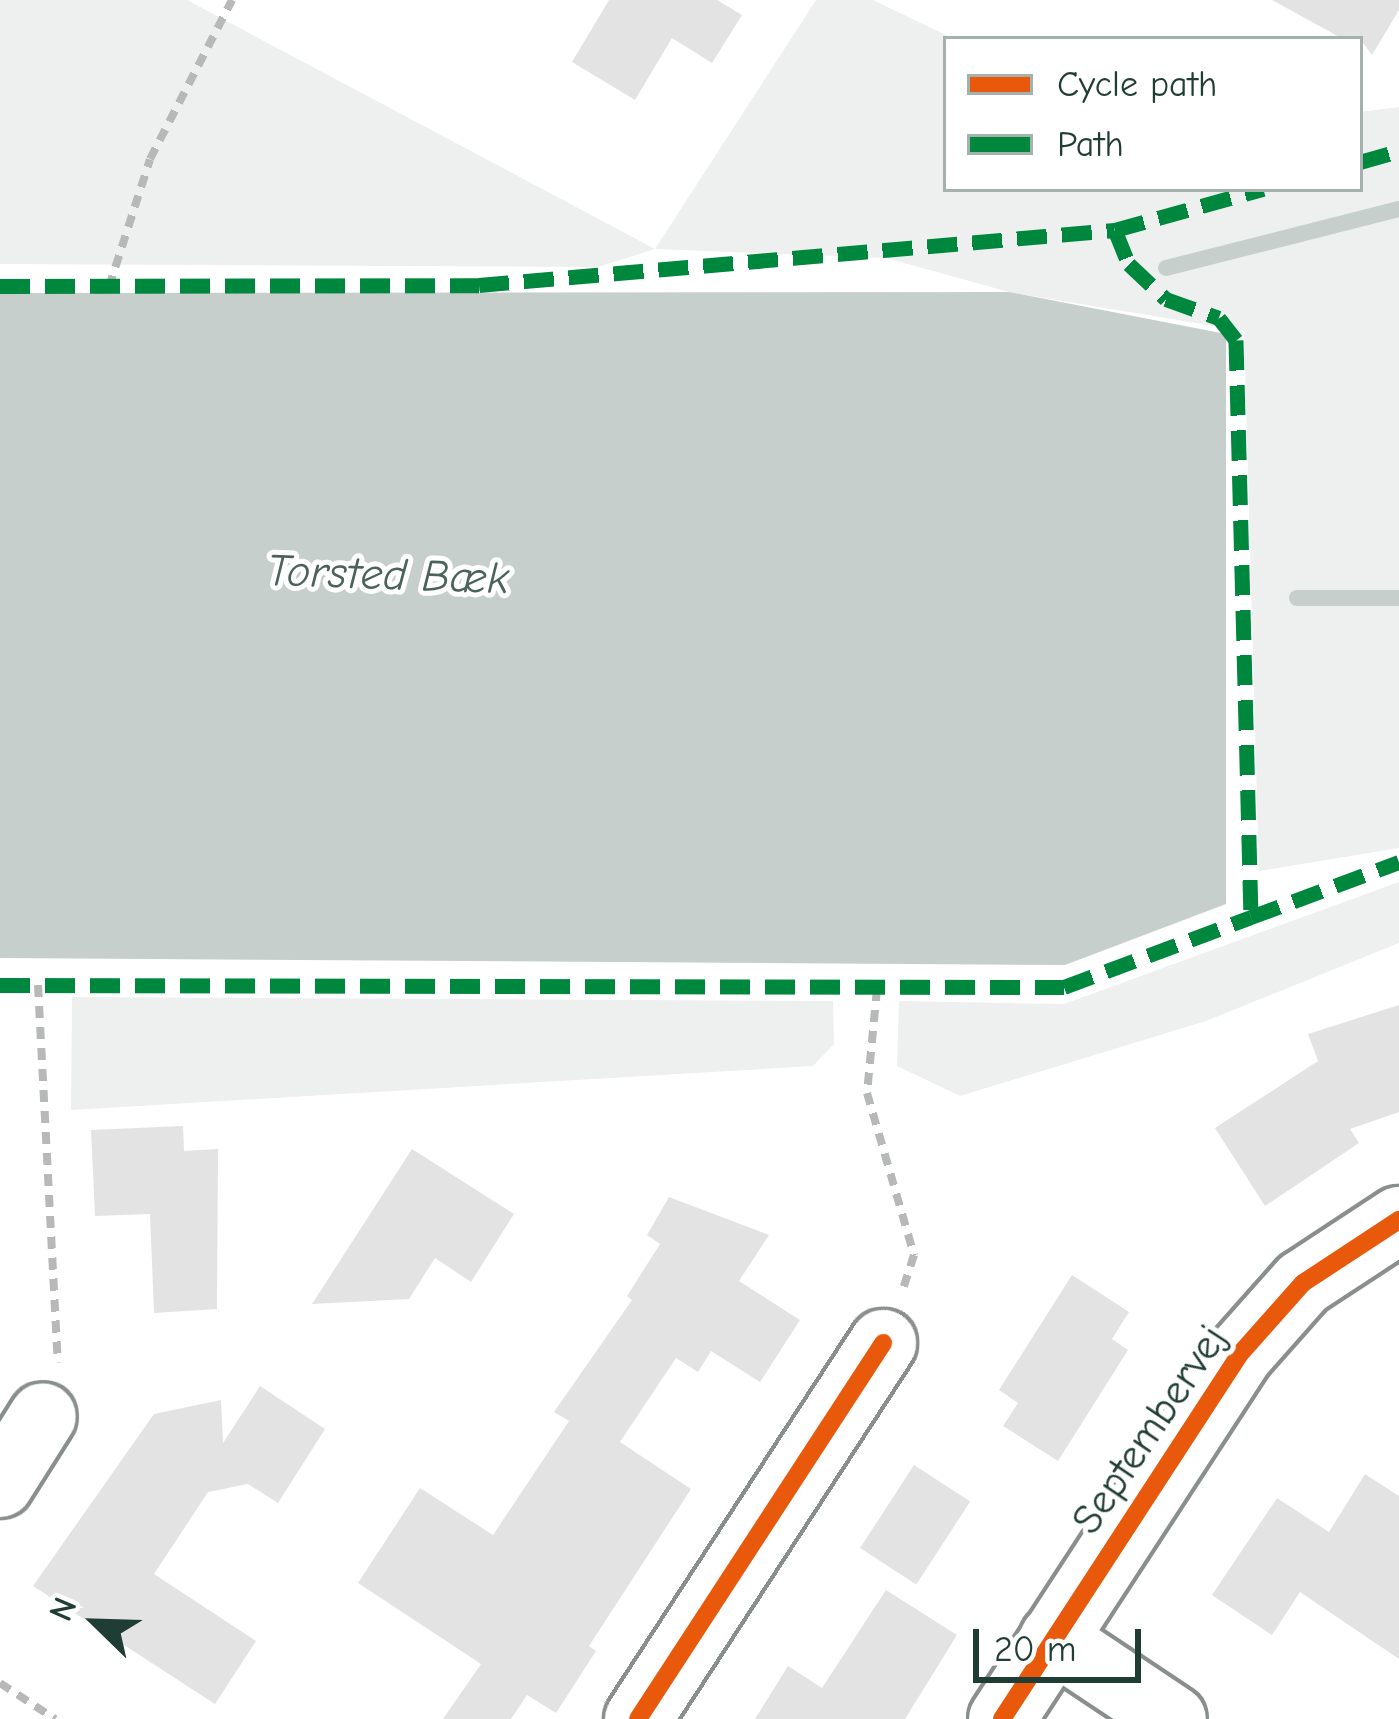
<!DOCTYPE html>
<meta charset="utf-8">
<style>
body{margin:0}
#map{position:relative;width:1399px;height:1719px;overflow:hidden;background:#fff;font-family:"Comic Neue",sans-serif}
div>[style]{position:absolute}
.built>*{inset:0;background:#edf0ef}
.water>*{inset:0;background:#c7cfcd}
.stream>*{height:16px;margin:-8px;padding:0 8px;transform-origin:8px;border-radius:8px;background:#c7cfcd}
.building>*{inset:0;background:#e2e3e2;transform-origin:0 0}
.path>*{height:8px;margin-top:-4px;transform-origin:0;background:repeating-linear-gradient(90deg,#b6b9b8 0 12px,transparent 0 21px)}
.roads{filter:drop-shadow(3px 0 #898f8d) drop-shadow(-3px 0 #898f8d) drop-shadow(0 3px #898f8d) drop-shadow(0 -3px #898f8d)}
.minor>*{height:66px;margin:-33px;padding:0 33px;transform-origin:33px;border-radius:33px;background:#fff}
.quiet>*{height:15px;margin-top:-7.5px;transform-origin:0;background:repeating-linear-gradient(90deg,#00873e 0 30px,transparent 0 45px)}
.cycleway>*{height:18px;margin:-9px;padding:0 9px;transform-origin:9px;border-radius:9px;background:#e8590c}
span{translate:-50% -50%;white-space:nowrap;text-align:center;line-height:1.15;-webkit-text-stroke:10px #fff;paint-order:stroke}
.street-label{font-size:42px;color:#1f3d34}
.water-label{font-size:45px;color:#4a625b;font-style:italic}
.legend{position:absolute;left:943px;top:36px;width:420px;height:156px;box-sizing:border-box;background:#fff;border:3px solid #a5b1ae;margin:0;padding:15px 21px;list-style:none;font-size:36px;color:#1f3d34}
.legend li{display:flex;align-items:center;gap:24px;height:60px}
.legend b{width:60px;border:3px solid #a5b1ae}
.north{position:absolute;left:36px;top:1563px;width:120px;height:120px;-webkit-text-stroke:9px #fff;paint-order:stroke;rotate:293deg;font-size:33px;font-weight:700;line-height:48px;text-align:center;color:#1f3d34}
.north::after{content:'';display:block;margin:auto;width:42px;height:54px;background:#1f3d34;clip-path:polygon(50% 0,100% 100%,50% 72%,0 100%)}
.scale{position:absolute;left:973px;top:1629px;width:168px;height:54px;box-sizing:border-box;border:6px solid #1f3d34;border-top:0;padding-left:15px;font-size:36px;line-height:42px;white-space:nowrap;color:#1f3d34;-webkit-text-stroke:9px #fff;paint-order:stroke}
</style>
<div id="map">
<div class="built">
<div style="clip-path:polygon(0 0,187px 0,655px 249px,816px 0,873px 0,954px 39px,946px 39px,946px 189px,1360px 189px,1360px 112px,1399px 107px,1399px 848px,1259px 871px,1244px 331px,1009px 292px,886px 258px,655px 249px,598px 267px,0 264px)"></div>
<div style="clip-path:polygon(1399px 882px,1399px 943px,1206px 1021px,960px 1096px,897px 1066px,899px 1001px,1064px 1004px)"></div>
<div style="clip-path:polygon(72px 997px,833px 1001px,834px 1044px,813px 1066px,71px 1110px)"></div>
</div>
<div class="water">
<div style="clip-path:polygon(1009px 292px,1226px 334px,1226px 904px,1065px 965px,0 958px,0 293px)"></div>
</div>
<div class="stream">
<div style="left:1166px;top:268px;width:240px;rotate:-14.2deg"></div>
<div style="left:1297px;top:598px;width:102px"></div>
</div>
<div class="building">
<div style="clip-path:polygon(609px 0,717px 0,742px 15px,712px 63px,672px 38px,635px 100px,572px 62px)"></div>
<div style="clip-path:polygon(1272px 0,1399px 0,1399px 10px,1372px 55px,1360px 39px,1343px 39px)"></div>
<div style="clip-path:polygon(1399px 1005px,1399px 1112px,1350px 1129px,1359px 1143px,1265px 1206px,1215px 1128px,1318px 1061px,1308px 1034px)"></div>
<div style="clip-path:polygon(183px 1126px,184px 1151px,218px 1149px,217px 1309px,154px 1313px,150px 1214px,95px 1216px,91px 1130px)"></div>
<div style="clip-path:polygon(412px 1149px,514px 1214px,471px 1282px,435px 1258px,409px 1299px,312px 1304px)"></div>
<div style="clip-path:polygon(669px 1197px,769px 1235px,739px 1281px,800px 1320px,760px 1382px,711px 1351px,698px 1372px,676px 1358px,620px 1442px,691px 1489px,589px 1646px,596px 1651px,556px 1713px,527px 1695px,511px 1719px,443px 1719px,481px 1664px,358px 1583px,420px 1488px,493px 1535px,569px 1421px,554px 1412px,632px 1300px,627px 1296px,660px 1244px,647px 1235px)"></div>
<div style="clip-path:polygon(1072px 1275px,1129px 1312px,1112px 1339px,1128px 1350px,1058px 1461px,1003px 1426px,1018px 1403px,999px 1390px)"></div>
<div style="clip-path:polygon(260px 1386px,325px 1429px,278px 1503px,248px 1484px,208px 1492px,154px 1574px,256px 1641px,215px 1704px,33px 1586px,154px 1414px,221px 1400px,223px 1443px)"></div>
<div style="left:914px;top:1465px;width:67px;height:99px;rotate:33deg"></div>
<div style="clip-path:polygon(1365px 1474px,1399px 1496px,1399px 1659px,1300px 1592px,1272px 1635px,1212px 1595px,1277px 1498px,1329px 1532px)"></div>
<div style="clip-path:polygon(886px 1590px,957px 1635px,905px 1719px,755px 1719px,788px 1666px,822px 1688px)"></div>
</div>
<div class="path">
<div style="left:109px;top:287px;width:134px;rotate:-72.2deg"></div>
<div style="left:150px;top:159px;width:179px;rotate:-62.7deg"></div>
<div style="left:38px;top:985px;width:378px;rotate:87deg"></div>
<div style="left:877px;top:989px;width:104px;rotate:95.5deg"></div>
<div style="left:867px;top:1093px;width:169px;rotate:73.8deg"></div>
<div style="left:914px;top:1255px;width:38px;rotate:108deg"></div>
<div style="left:0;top:1683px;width:66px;rotate:33.2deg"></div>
</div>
<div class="roads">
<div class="minor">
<div style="left:0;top:1484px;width:80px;rotate:-57.7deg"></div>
<div style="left:1053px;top:1639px;width:144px;rotate:33.7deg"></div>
<div style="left:638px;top:1719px;width:449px;rotate:-56.9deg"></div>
<div style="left:1002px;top:1719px;width:434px;rotate:-56.9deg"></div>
<div style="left:1239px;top:1355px;width:96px;rotate:-48.4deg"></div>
<div style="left:1303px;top:1283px;width:115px;rotate:-33.3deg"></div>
</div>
</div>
<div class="quiet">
<div style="left:1360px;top:162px;width:41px;rotate:-15.8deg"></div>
<div style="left:1115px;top:230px;width:37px;rotate:68deg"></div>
<div style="left:1129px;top:264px;width:51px;rotate:43.4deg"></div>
<div style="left:1166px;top:299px;width:56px;rotate:19.7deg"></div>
<div style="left:1219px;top:318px;width:28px;rotate:52deg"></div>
<div style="left:1236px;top:340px;width:577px;rotate:88.51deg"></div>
<div style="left:1251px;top:917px;width:158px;rotate:-20.4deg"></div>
<div style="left:0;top:286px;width:479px;rotate:-0.1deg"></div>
<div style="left:479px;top:285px;width:638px;rotate:-4.94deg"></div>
<div style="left:1115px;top:230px;width:154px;rotate:-15.5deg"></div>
<div style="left:0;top:985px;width:1064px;rotate:0.11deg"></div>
<div style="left:1064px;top:987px;width:200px;rotate:-20.5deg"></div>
</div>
<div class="cycleway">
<div style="left:638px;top:1719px;width:449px;rotate:-56.9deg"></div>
<div style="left:1002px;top:1719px;width:434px;rotate:-56.9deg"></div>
<div style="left:1239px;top:1355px;width:96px;rotate:-48.4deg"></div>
<div style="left:1303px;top:1283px;width:115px;rotate:-33.3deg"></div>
</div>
<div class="street-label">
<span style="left:1150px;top:1430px;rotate:-56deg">Septembervej</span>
</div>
<div class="water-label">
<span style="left:388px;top:575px;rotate:2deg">Torsted Bæk</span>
</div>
<ul class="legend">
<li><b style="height:15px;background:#e8590c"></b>Cycle path</li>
<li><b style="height:15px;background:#00873e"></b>Path</li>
</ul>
<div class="north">N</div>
<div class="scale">20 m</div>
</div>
